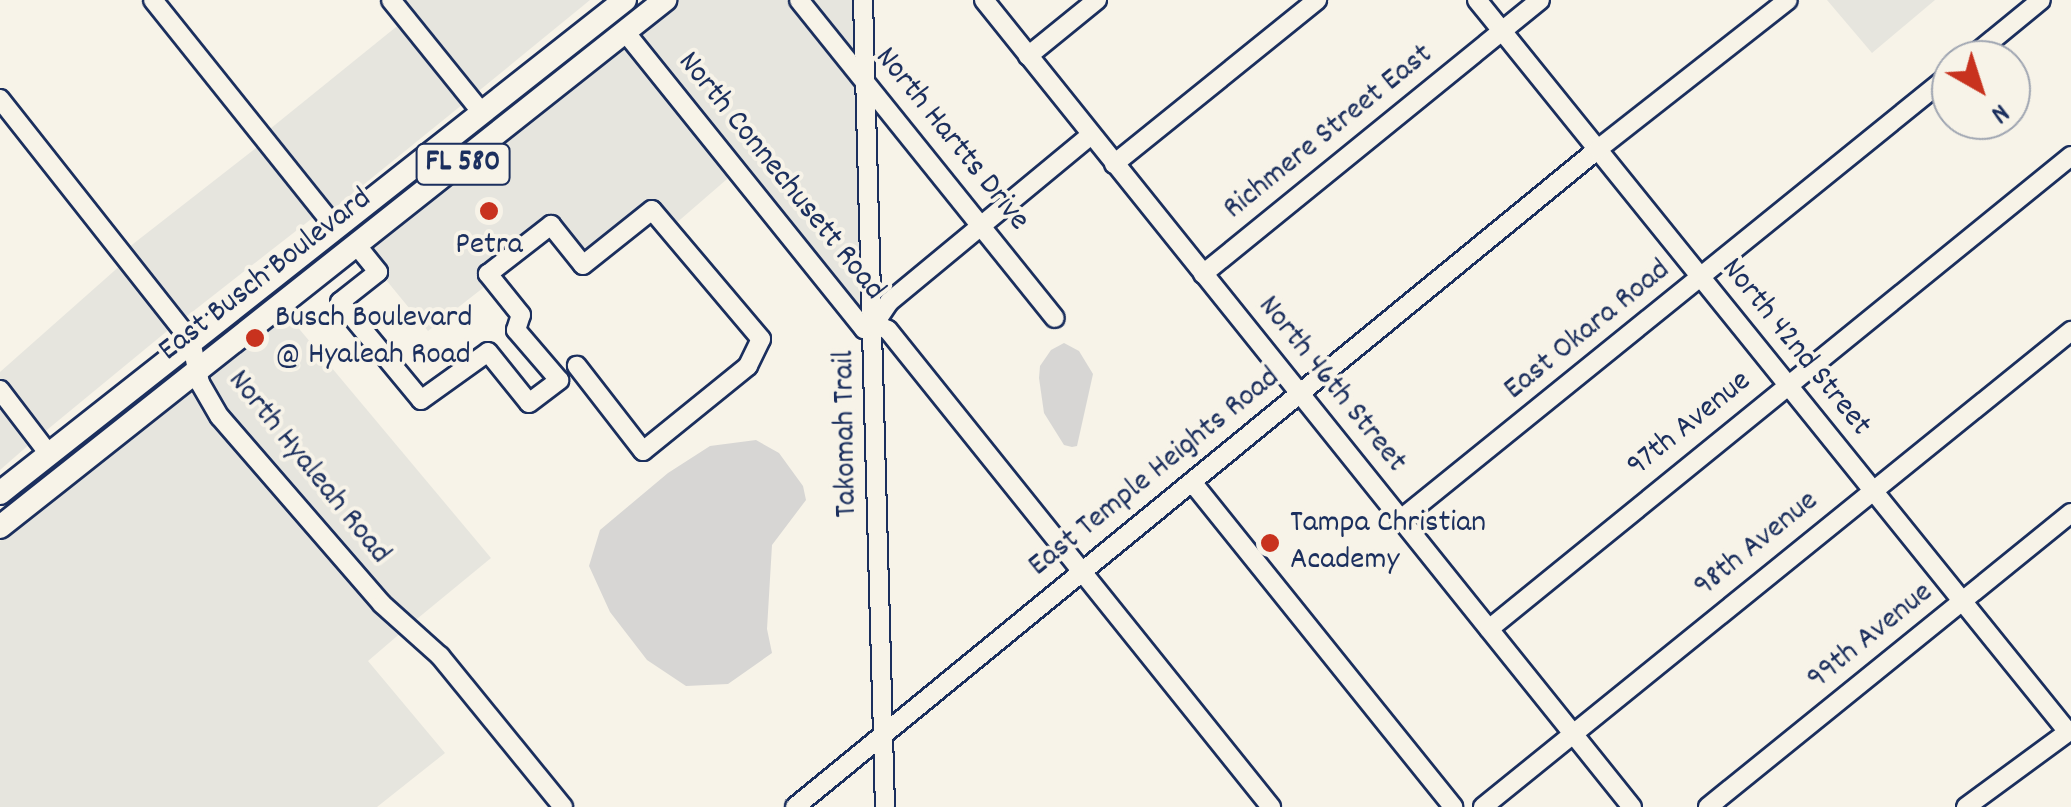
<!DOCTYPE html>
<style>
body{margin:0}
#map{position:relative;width:2071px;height:807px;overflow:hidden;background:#f7f3e8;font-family:Dekko,sans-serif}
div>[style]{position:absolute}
.built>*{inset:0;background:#e6e5de;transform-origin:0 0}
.green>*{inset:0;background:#d7d6d4}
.roads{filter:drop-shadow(2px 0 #1b2f5e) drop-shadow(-2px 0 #1b2f5e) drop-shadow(0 2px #1b2f5e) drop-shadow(0 -2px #1b2f5e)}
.minor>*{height:18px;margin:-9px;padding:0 9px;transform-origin:9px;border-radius:9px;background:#f7f3e8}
.major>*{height:22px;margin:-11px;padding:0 11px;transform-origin:11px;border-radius:11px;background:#f7f3e8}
.dots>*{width:28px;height:28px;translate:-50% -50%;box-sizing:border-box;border:5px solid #f7f3e8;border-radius:50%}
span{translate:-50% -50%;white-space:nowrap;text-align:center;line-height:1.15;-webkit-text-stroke:8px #f7f3e8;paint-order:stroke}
.shield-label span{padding:2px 8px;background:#f7f3e8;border:2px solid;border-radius:8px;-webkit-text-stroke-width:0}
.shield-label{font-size:30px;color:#1b2f5e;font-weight:700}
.street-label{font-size:32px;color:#1b2f5e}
.poi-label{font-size:32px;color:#1b2f5e}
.left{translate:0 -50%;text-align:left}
.north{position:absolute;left:1931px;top:40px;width:100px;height:100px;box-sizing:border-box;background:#f7f3e8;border:2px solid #9fa5b1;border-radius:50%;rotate:141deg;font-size:28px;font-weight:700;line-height:40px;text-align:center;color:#1b2f5e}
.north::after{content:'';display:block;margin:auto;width:35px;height:45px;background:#c8321e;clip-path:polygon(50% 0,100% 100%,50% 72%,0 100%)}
</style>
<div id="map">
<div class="built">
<div style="clip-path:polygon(399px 0,590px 0,475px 94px)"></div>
<div style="clip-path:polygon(676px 0,791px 0,857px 81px,868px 318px,848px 298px,639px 32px)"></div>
<div style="clip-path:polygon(808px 0,857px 0,857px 61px)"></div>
<div style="clip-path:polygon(1827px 0,1935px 0,1872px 53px)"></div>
<div style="left:401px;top:23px;width:102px;height:173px;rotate:51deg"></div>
<div style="clip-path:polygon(629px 39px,734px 173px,674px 225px,652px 200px,584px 255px,556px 221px,479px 272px,488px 284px,428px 331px,382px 275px,367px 249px)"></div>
<div style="left:261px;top:144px;width:90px;height:171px;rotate:52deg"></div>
<div style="clip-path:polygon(122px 264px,172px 327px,42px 434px,0 380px,0 372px)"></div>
<div style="clip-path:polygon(285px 312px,491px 558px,412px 623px,386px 599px,225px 413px,203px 375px)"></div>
<div style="clip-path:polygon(193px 384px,403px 631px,368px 661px,445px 753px,377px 807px,0 807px,0 541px)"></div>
<div style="clip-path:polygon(0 401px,32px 442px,0 470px)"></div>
</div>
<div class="green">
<div style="clip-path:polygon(1064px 343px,1079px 351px,1093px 374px,1077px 446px,1072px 447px,1064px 445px,1044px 413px,1039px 378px,1040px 366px,1051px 350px)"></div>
<div style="clip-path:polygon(756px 440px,779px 453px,803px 486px,806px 500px,772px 545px,767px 629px,772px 653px,728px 684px,686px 686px,647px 660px,610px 612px,589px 566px,600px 530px,668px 473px,710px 446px)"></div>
</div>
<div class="roads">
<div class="minor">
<div style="left:153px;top:0;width:291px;rotate:51.3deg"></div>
<div style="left:391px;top:0;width:146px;rotate:51.1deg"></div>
<div style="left:799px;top:0;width:408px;rotate:51.2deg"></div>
<div style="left:863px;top:0;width:807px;rotate:88.44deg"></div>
<div style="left:984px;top:0;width:1035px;rotate:51.24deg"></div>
<div style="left:1477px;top:0;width:941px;rotate:51.08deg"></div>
<div style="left:626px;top:33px;width:380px;rotate:51.2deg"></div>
<div style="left:864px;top:329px;width:12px;rotate:-24deg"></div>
<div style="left:875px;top:324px;width:14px;rotate:25deg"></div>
<div style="left:888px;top:330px;width:612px;rotate:51.24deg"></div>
<div style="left:1028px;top:56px;width:89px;rotate:-39.1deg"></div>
<div style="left:1968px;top:60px;width:94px;rotate:-39.4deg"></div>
<div style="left:0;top:99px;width:308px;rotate:51.7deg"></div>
<div style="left:191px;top:341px;width:43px;rotate:77.9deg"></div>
<div style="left:200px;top:383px;width:39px;rotate:60deg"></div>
<div style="left:220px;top:417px;width:247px;rotate:49.1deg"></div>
<div style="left:382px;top:604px;width:78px;rotate:41.9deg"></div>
<div style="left:440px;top:656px;width:195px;rotate:50.8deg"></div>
<div style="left:1114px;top:164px;width:261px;rotate:-38.9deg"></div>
<div style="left:358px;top:247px;width:32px;rotate:51deg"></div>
<div style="left:378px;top:272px;width:48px;rotate:141.7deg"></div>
<div style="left:340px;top:302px;width:127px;rotate:50.4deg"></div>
<div style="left:421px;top:400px;width:82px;rotate:-35.6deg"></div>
<div style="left:488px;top:352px;width:65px;rotate:51.2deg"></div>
<div style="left:529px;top:403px;width:38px;rotate:-37deg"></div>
<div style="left:559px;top:380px;width:66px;rotate:-130.7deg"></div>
<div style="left:516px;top:330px;width:16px;rotate:-72deg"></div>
<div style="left:521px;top:315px;width:53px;rotate:-128.8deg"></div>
<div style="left:488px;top:274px;width:80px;rotate:-37.9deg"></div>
<div style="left:551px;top:225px;width:51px;rotate:51.3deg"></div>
<div style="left:583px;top:265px;width:88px;rotate:-38.6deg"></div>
<div style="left:652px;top:210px;width:169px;rotate:49.8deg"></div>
<div style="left:761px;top:339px;width:30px;rotate:116deg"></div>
<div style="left:748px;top:366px;width:135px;rotate:141deg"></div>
<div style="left:643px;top:451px;width:108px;rotate:-127.8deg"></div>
<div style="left:1203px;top:274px;width:434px;rotate:-39.1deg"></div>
<div style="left:875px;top:323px;width:25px;rotate:-56deg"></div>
<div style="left:889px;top:302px;width:262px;rotate:-39.6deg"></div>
<div style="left:0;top:390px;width:81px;rotate:52.6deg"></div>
<div style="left:1192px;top:482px;width:417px;rotate:51.2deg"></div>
<div style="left:1401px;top:519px;width:707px;rotate:-38.98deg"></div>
<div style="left:1489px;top:629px;width:750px;rotate:-39.1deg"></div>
<div style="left:795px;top:807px;width:1038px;rotate:-39.33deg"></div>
<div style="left:1598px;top:149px;width:241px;rotate:-38.1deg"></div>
<div style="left:1483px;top:807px;width:757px;rotate:-38.99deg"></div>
<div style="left:1708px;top:807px;width:467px;rotate:-39deg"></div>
<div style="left:1966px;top:807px;width:130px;rotate:-36.3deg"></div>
</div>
<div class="major">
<div style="left:0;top:493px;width:796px;rotate:-38.27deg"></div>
<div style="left:0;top:527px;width:849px;rotate:-38.4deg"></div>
</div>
</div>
<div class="dots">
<div style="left:489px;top:211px;background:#c8321e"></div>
<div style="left:255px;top:338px;background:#c8321e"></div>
<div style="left:1270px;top:543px;background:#c8321e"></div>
</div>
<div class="shield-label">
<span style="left:463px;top:164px">FL 580</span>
</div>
<div class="street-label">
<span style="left:1329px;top:133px;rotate:-39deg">Richmere Street East</span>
<span style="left:951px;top:140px;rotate:51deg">North Hartts Drive</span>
<span style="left:780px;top:177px;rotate:51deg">North Connechusett Road</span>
<span style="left:266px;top:276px;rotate:-38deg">East Busch Boulevard</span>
<span style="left:1588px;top:331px;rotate:-39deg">East Okara Road</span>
<span style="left:1795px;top:348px;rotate:51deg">North 42nd Street</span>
<span style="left:1331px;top:385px;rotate:51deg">North 46th Street</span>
<span style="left:1690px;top:425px;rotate:-39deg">97th Avenue</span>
<span style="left:847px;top:434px;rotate:-91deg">Takomah Trail</span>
<span style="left:308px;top:468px;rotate:51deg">North Hyaleah Road</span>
<span style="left:1155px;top:473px;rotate:-39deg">East Temple Heights Road</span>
<span style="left:1757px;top:545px;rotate:-39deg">98th Avenue</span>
<span style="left:1871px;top:637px;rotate:-39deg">99th Avenue</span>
</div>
<div class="poi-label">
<span style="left:489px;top:246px">Petra</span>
<span class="left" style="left:275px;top:338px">Busch Boulevard<br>@ Hyaleah Road</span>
<span class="left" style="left:1290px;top:543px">Tampa Christian<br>Academy</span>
</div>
<div class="north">N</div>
</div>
